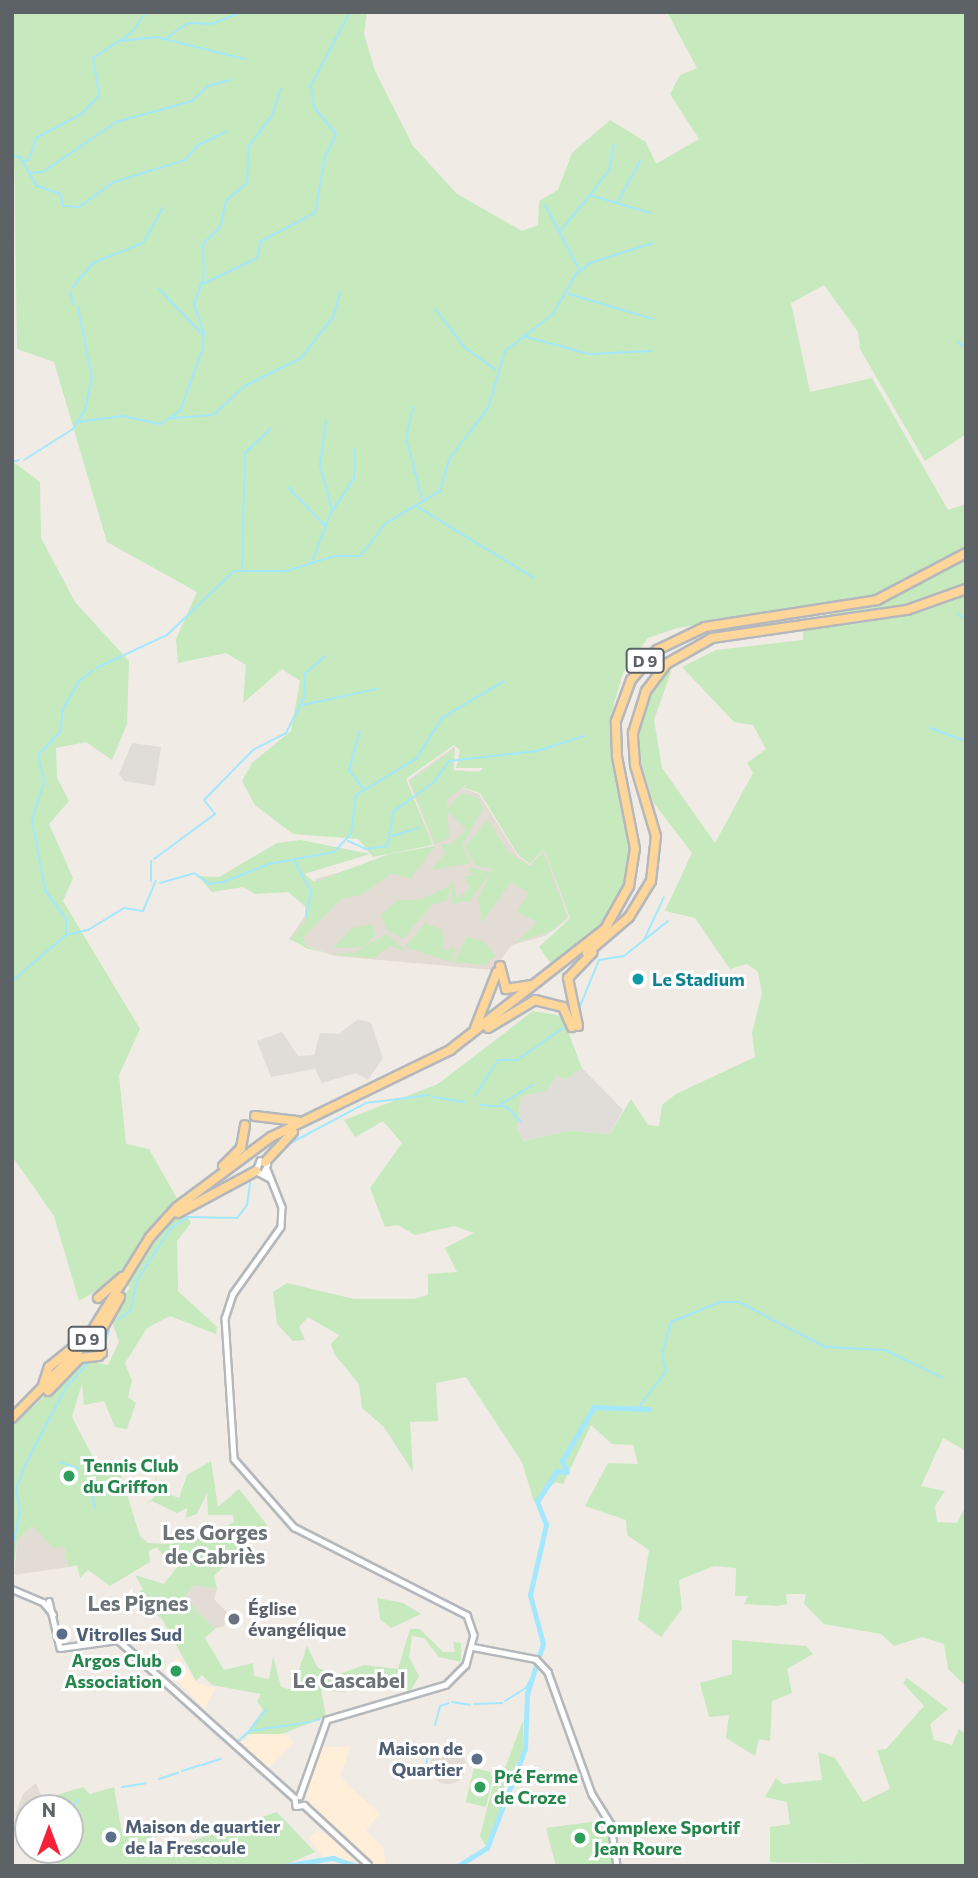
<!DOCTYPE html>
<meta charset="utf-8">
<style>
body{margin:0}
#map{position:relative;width:978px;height:1878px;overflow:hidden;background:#f0ebe4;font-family:Commissioner,sans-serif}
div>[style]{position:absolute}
.commercial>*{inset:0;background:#ffefd9}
.industrial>*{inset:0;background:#e0ddd8}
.education>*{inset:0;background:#e2dcd4}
.round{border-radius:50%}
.green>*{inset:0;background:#c6e9be;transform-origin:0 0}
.stream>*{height:2px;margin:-1px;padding:0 1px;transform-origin:1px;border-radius:1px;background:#a4e8ff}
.river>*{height:4.5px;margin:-2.25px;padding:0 2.25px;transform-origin:2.25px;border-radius:2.25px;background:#a4e8ff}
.roads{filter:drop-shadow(2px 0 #b4b8bc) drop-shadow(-2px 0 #b4b8bc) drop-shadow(0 2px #b4b8bc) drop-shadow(0 -2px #b4b8bc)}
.tertiary>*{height:4.5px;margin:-2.25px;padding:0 2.25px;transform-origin:2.25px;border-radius:2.25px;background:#fff}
.trunk>*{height:8px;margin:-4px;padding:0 4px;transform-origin:4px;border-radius:4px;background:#ffd69a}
.dots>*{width:19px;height:19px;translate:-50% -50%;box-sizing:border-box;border:4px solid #fff;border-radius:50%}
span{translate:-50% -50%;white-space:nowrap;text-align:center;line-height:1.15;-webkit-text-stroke:6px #fff;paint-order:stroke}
.shield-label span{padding:2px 5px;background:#fff;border:2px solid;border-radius:5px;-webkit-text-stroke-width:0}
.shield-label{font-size:16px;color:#5c6266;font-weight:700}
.culture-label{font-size:18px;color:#0d838f;font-weight:700}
.left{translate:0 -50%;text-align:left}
.leisure-label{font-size:18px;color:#27864d;font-weight:700}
.right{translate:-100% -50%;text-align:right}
.worship-label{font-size:18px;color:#5b616d;font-weight:700}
.service-label{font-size:18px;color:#4e5e75;font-weight:700}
.quarter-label{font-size:21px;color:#6c7478;font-weight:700}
.frame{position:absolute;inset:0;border:14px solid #5c6266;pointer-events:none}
.north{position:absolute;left:14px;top:1794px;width:70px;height:70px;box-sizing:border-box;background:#fff;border:2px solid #bec0c2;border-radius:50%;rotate:0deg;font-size:19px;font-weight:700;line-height:28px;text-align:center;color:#5c6266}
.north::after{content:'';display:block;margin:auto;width:24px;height:32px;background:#f72239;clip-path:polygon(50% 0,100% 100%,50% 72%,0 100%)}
</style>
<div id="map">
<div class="commercial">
<div style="clip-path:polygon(178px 1657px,197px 1683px,216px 1688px,204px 1709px,168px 1670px)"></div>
<div style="clip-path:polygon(256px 1733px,285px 1733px,294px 1742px,268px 1768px,240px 1742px)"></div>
<div style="clip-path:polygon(318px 1747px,350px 1747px,340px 1778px,380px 1814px,365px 1830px,383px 1847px,386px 1866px,375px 1866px,358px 1850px,350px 1863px,325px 1860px,309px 1838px,317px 1831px,332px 1837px,337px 1830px,310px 1806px,304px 1791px)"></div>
</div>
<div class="industrial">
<div style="clip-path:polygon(132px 743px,161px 747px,155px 786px,124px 781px,119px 774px)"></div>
<div style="clip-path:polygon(358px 1019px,371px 1023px,383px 1058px,368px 1080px,356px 1073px,322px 1083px,315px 1069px,271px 1077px,257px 1041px,282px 1032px,298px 1056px,314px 1055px,320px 1033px,339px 1034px)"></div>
<div style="clip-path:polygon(582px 1068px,623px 1110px,610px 1134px,568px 1131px,522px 1141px,517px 1131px,521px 1095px,546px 1091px,558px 1074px,565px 1080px)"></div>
</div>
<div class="education">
<div style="clip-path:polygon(455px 746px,454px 770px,484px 772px,463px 788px,479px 794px,517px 855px,530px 865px,544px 849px,569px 918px,545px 936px,512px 945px,493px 970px,335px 956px,289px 939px,312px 906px,315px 879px,434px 846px,408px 780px)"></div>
<div style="clip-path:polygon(32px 1526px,64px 1547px,68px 1567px,14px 1575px,17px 1541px)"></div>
<div style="clip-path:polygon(195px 1585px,217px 1589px,214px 1599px,228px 1613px,224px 1626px,204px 1632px,184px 1597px)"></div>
<div class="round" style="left:430px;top:1748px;width:36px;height:36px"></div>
<div style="clip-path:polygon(36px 1783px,46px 1808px,28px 1808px,28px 1820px,15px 1815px,23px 1794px)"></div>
</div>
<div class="green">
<div style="clip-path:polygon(12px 12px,367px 12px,364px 34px,375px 71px,413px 146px,457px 194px,522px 231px,538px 225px,539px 201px,558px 190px,572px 153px,610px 120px,646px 142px,656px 164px,699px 139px,670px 94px,680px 75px,697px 68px,667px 12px,966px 12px,965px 435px,925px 461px,860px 349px,858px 332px,824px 285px,791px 303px,810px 392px,872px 378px,948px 510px,966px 504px,966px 550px,886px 593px,677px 628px,648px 638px,623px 673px,614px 703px,612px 762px,624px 799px,629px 863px,624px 885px,596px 932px,552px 965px,539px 947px,570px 918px,544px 849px,530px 864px,518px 855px,480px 793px,464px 788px,483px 768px,456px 768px,460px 750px,454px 745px,406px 779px,433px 845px,373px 857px,358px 839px,293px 834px,255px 805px,242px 781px,252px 763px,291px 731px,300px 681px,282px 669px,243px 703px,246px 665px,226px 653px,178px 663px,176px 639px,197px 592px,107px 542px,54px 362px,17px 349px)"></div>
<div style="clip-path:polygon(12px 461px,40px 482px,41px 538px,75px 602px,129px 661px,127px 724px,112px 760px,86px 742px,56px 748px,57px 778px,69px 801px,49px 824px,73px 878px,63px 901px,140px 1029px,119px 1075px,126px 1144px,149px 1149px,191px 1223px,177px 1241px,178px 1291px,217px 1327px,216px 1334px,170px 1316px,147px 1328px,125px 1363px,132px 1381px,128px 1397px,136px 1403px,127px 1429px,115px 1427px,104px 1401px,84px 1405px,82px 1383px,72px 1417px,96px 1463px,119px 1469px,140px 1536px,148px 1543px,171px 1544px,197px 1536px,203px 1525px,203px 1532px,215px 1532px,234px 1522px,233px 1515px,208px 1515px,207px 1493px,197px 1514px,186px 1518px,187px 1508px,177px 1513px,152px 1501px,145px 1505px,159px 1493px,154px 1473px,161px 1491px,179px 1498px,187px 1475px,211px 1461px,218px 1507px,239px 1489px,267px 1525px,264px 1534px,247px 1537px,243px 1565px,226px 1564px,214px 1576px,217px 1589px,195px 1585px,184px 1597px,215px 1629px,205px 1638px,224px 1670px,253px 1663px,254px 1676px,269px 1679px,273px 1656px,281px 1687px,292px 1690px,307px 1646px,318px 1668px,337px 1675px,364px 1665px,398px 1669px,410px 1629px,420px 1629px,443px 1652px,455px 1652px,453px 1642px,461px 1643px,461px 1662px,439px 1657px,424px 1638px,412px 1636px,409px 1657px,419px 1676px,408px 1695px,403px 1686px,377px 1676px,344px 1692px,321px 1690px,326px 1717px,282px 1734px,248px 1734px,240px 1742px,263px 1710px,257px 1701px,261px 1694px,212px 1685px,202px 1675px,196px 1681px,162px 1619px,153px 1612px,147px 1619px,137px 1606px,133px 1597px,143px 1589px,135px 1575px,164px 1584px,181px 1562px,173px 1554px,163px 1555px,157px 1547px,149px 1551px,150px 1562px,110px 1586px,88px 1570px,80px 1578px,77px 1565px,68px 1567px,64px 1547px,54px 1548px,32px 1526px,17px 1541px,12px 1580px,12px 1427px,82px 1360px,108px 1365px,119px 1342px,111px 1318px,130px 1287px,115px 1279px,79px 1301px,54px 1216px,12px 1156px)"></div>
<div style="clip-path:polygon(966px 556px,966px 587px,918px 606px,824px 616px,903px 593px)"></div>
<div style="clip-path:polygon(966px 592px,966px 1451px,943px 1438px,921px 1486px,945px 1491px,935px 1506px,937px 1522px,957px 1523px,966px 1506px,966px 1686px,948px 1669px,944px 1644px,922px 1637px,894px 1646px,881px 1634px,824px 1624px,804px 1604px,806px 1594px,786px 1594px,787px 1604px,777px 1606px,744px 1604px,748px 1596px,735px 1596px,736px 1568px,714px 1566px,679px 1580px,682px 1609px,661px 1637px,638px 1620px,649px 1550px,627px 1535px,626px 1520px,585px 1506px,608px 1463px,638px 1464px,633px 1445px,612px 1444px,591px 1425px,563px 1484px,556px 1482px,534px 1502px,522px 1462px,466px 1377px,436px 1383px,438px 1421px,410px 1422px,413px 1472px,384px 1427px,362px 1408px,359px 1384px,335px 1355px,331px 1344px,339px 1335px,308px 1317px,299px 1327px,305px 1340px,293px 1341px,277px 1324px,273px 1292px,287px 1283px,354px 1299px,414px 1299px,428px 1295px,428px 1274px,457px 1272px,445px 1248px,474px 1233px,454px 1226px,415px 1235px,398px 1225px,385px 1227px,370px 1188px,402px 1143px,383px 1121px,355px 1137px,344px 1120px,438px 1084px,533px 1011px,562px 1016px,582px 1068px,565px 1080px,557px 1075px,546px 1091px,521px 1096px,517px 1131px,523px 1141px,568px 1131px,610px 1134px,631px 1099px,648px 1125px,659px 1126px,662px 1105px,676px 1094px,755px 1057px,752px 1033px,762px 993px,758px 972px,747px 964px,730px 969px,695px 918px,665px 911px,692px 853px,653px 802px,640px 758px,639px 730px,649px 695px,667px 668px,671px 672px,654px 720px,662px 768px,715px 843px,753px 773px,747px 763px,766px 749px,753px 725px,734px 722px,682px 667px,716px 650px,803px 640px,803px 627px,913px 611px)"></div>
<div style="clip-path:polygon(455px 748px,453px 771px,481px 772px,447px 800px,449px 838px,435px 844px,410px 781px)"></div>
<div style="clip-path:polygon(462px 793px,478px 798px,483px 809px,462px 845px,470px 863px,431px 870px,446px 853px,441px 844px,452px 844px,466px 829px,446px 810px)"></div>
<div style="clip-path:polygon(488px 820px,508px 852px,530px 866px,543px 852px,567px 917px,554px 930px,518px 942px,537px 922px,517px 912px,529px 893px,511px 882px,482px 922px,478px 898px,493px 869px,475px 865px,465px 846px)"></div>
<div style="clip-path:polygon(301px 840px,370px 854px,304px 874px,315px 882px,389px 854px,435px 846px,411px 878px,391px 874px,361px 895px,341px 899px,303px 938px,306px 946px,330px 954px,355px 953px,386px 934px,406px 951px,390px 946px,374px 958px,335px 955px,306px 948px,290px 939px,305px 922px,305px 906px,288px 892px,255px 894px,243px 887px,212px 892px,198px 876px,219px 877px,277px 843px)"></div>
<div style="clip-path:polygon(468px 867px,491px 872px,470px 901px,452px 904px,452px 879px,457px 899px,470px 888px,464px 876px,473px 876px)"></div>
<div style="clip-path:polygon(451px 885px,447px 900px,432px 905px,403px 939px,387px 930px,381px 915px,398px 900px,420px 900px)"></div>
<div style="clip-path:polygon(425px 923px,442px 930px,444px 950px,455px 948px,452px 962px,405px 947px)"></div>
<div style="clip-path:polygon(372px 924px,375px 935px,365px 947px,333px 948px,352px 928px)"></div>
<div style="clip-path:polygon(467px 937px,483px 941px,496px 956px,484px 965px,454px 962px)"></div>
<div style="clip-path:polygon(377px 1598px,403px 1603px,421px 1614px,391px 1628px,380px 1619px)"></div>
<div style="clip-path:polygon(732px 1640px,806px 1646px,813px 1654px,787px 1669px,792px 1693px,772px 1701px,770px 1741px,759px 1739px,755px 1756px,726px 1738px,729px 1715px,709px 1717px,700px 1683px,732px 1674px)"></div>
<div style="clip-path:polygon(907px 1678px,948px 1709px,930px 1724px,934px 1740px,952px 1745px,959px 1729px,966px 1735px,966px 1866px,770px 1862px,770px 1827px,790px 1824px,787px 1802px,765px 1797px,776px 1778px,783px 1784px,822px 1780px,818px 1752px,835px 1758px,863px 1802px,890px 1789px,877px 1750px,886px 1749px,924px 1706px,903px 1683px)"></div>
<div style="clip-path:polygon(523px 1720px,523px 1755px,505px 1781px,501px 1814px,486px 1846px,480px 1836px,495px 1778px,506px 1766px)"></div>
<div style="left:474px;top:1768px;width:21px;height:35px;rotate:14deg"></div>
<div style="clip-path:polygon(83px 1787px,90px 1794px,114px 1787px,122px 1833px,151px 1834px,152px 1848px,164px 1850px,277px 1812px,315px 1852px,283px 1866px,39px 1866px,57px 1864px,57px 1850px,70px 1850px,70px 1808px,48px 1808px,47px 1798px)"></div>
<div style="clip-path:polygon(605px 1820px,614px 1866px,556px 1866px,546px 1828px)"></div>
</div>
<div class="stream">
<div style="left:165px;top:39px;width:28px;rotate:-35deg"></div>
<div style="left:188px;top:23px;width:23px;rotate:2deg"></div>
<div style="left:211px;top:24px;width:33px;rotate:-21deg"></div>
<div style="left:119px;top:41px;width:37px;rotate:-6deg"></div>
<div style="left:156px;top:37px;width:92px;rotate:13.9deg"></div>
<div style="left:12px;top:156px;width:8px;rotate:7deg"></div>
<div style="left:20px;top:157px;width:34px;rotate:60deg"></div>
<div style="left:37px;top:186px;width:24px;rotate:19deg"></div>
<div style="left:60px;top:194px;width:12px;rotate:76deg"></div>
<div style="left:63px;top:206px;width:16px;rotate:4deg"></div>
<div style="left:79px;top:207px;width:43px;rotate:-35.5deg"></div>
<div style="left:114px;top:182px;width:74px;rotate:-17.2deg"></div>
<div style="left:185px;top:160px;width:20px;rotate:-49deg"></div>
<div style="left:198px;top:145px;width:31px;rotate:-25deg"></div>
<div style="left:22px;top:161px;width:7px;rotate:-8deg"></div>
<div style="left:29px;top:160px;width:23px;rotate:-72deg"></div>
<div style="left:36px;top:138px;width:53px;rotate:-28deg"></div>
<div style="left:83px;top:113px;width:24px;rotate:-48deg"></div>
<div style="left:99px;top:95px;width:37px;rotate:-99deg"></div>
<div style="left:93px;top:58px;width:45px;rotate:-33.3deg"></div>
<div style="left:131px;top:33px;width:26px;rotate:-54deg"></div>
<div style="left:29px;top:173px;width:14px;rotate:-4deg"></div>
<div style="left:43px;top:172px;width:88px;rotate:-34.4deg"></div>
<div style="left:116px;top:122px;width:79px;rotate:-15.4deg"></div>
<div style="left:192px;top:101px;width:22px;rotate:-43deg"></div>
<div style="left:208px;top:86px;width:23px;rotate:-15deg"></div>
<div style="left:590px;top:195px;width:31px;rotate:-53deg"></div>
<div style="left:609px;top:170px;width:26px;rotate:-79deg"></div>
<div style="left:617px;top:203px;width:48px;rotate:-61.3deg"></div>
<div style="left:545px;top:205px;width:75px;rotate:62.1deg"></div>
<div style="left:561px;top:230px;width:45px;rotate:-50.4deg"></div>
<div style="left:590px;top:195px;width:63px;rotate:16.7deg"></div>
<div style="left:200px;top:285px;width:63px;rotate:-25.3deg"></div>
<div style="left:257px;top:258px;width:17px;rotate:-77deg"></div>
<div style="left:261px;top:241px;width:61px;rotate:-27.4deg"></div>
<div style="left:315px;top:213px;width:57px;rotate:-79.9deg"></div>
<div style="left:325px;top:157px;width:25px;rotate:-64deg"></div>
<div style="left:336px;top:134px;width:35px;rotate:-129deg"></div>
<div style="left:314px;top:107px;width:22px;rotate:-98deg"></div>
<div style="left:311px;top:85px;width:83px;rotate:-61.9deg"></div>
<div style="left:72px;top:288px;width:33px;rotate:-50deg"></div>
<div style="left:93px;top:263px;width:54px;rotate:-21.8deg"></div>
<div style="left:143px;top:243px;width:40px;rotate:-60.3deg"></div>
<div style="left:159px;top:289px;width:64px;rotate:46.3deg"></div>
<div style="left:70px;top:292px;width:13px;rotate:72deg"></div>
<div style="left:569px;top:294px;width:88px;rotate:16.6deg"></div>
<div style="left:435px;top:309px;width:49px;rotate:52.4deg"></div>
<div style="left:465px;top:348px;width:37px;rotate:35deg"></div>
<div style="left:523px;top:336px;width:68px;rotate:15.3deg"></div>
<div style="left:589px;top:354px;width:62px;rotate:-2.8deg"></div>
<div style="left:958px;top:342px;width:10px;rotate:37deg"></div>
<div style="left:413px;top:407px;width:31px;rotate:103deg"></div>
<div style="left:406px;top:437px;width:64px;rotate:75.5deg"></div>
<div style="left:172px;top:418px;width:41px;rotate:-4.2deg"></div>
<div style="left:213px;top:415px;width:43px;rotate:-42.2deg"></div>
<div style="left:245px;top:386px;width:63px;rotate:-26.6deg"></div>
<div style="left:301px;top:358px;width:52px;rotate:-52deg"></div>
<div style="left:333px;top:317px;width:26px;rotate:-74deg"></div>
<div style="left:77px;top:422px;width:46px;rotate:-7.4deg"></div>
<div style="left:123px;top:416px;width:38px;rotate:12deg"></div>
<div style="left:160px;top:424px;width:24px;rotate:-33deg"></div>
<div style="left:180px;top:411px;width:64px;rotate:-69.9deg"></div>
<div style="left:202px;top:351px;width:19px;rotate:-84deg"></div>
<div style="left:204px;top:332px;width:30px;rotate:-110deg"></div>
<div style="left:194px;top:304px;width:29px;rotate:-70deg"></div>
<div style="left:204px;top:277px;width:33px;rotate:-92deg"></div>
<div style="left:203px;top:244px;width:25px;rotate:-45deg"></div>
<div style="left:221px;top:226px;width:25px;rotate:-79deg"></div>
<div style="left:226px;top:201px;width:28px;rotate:-41deg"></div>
<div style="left:247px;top:183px;width:37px;rotate:-87deg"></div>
<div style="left:249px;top:146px;width:39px;rotate:-53deg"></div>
<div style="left:272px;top:115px;width:28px;rotate:-71deg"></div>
<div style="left:24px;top:460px;width:58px;rotate:-32.3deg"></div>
<div style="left:73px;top:429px;width:22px;rotate:-58deg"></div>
<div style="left:85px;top:410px;width:33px;rotate:-78deg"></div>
<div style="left:92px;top:378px;width:72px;rotate:-101.2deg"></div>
<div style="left:12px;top:462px;width:7px;rotate:-16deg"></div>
<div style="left:288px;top:487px;width:54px;rotate:46.5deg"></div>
<div style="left:416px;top:506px;width:138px;rotate:31.4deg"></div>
<div style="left:333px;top:510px;width:38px;rotate:-57deg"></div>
<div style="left:354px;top:478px;width:29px;rotate:-88deg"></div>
<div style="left:311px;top:564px;width:58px;rotate:-68.7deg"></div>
<div style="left:332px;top:510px;width:47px;rotate:-104.9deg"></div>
<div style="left:320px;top:465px;width:45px;rotate:-82.4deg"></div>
<div style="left:242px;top:568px;width:115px;rotate:-88.5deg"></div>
<div style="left:245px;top:453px;width:35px;rotate:-44deg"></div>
<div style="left:958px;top:614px;width:9px;rotate:32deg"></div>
<div style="left:96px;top:668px;width:78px;rotate:-24.9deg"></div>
<div style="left:167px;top:635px;width:93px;rotate:-43.7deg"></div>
<div style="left:234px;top:571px;width:53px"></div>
<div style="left:287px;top:571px;width:49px;rotate:-17.7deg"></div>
<div style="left:334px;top:556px;width:26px"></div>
<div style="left:360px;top:556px;width:42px;rotate:-51.8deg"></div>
<div style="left:386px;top:523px;width:63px;rotate:-30.7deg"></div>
<div style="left:440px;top:491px;width:33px;rotate:-74deg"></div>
<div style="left:449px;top:459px;width:64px;rotate:-52.6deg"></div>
<div style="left:488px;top:408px;width:59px;rotate:-73.4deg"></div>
<div style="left:505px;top:351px;width:61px;rotate:-37.6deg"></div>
<div style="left:553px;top:314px;width:46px;rotate:-60.1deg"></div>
<div style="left:576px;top:274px;width:18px;rotate:-38deg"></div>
<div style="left:590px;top:263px;width:66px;rotate:-17.6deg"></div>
<div style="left:303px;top:705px;width:75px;rotate:-12.4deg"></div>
<div style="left:930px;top:728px;width:38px;rotate:20deg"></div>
<div style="left:360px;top:731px;width:41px;rotate:105.8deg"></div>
<div style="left:349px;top:770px;width:23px;rotate:52deg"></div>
<div style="left:392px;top:836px;width:27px;rotate:-17deg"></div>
<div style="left:348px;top:841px;width:20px;rotate:24deg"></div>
<div style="left:366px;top:849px;width:21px;rotate:-8deg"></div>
<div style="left:387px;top:846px;width:36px;rotate:-79deg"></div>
<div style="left:394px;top:811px;width:49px;rotate:-35.9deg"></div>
<div style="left:434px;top:782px;width:26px;rotate:-54deg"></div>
<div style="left:449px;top:761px;width:89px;rotate:-6.5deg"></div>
<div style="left:537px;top:751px;width:49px;rotate:-17.7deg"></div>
<div style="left:154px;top:859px;width:76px;rotate:-36.4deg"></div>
<div style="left:215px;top:814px;width:18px;rotate:-128deg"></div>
<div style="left:204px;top:800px;width:70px;rotate:-45.6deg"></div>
<div style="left:253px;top:750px;width:37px;rotate:-27deg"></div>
<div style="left:286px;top:733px;width:39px;rotate:-63deg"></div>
<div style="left:304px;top:698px;width:24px;rotate:-88deg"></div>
<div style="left:305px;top:674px;width:27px;rotate:-42deg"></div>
<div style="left:293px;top:859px;width:38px;rotate:61deg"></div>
<div style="left:311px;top:892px;width:26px;rotate:101deg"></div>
<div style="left:151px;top:861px;width:20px;rotate:90deg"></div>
<div style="left:160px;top:883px;width:35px;rotate:-16deg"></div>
<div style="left:194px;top:873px;width:19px;rotate:36deg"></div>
<div style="left:209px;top:884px;width:14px;rotate:-8deg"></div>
<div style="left:223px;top:882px;width:49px;rotate:-21.4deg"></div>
<div style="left:269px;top:864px;width:66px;rotate:-10.5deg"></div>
<div style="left:334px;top:852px;width:25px;rotate:-47deg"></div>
<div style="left:351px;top:834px;width:39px;rotate:-83deg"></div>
<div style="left:356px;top:795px;width:70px;rotate:-31deg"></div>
<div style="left:416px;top:759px;width:49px;rotate:-57.6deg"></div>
<div style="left:442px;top:718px;width:72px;rotate:-30.8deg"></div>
<div style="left:66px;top:935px;width:16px;rotate:-90deg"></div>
<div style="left:66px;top:919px;width:36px;rotate:-126deg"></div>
<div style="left:45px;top:890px;width:72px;rotate:-100.4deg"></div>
<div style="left:32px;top:819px;width:40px;rotate:-72deg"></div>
<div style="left:44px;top:781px;width:27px;rotate:-103deg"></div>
<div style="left:38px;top:755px;width:32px;rotate:-46deg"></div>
<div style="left:60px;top:732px;width:23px;rotate:-83deg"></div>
<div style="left:63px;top:709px;width:32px;rotate:-60deg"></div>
<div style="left:79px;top:681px;width:18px;rotate:-38deg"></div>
<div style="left:644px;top:940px;width:47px;rotate:-65.1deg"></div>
<div style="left:12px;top:981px;width:71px;rotate:-40.4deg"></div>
<div style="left:66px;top:935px;width:23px;rotate:-13deg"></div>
<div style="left:88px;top:930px;width:42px;rotate:-31.4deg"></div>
<div style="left:124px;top:908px;width:19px;rotate:9deg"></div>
<div style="left:143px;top:911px;width:33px;rotate:-67deg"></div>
<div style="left:578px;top:1011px;width:55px;rotate:-67.6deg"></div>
<div style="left:599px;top:960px;width:25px;rotate:-9deg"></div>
<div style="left:624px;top:956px;width:56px;rotate:-38.5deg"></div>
<div style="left:475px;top:1096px;width:43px;rotate:-57.4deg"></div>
<div style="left:498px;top:1060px;width:19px"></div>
<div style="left:517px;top:1060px;width:60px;rotate:-34.8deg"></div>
<div style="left:433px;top:1097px;width:32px;rotate:9deg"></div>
<div style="left:501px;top:1104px;width:37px;rotate:-31deg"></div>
<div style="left:481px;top:1105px;width:26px;rotate:4deg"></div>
<div style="left:507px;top:1107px;width:21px;rotate:47deg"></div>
<div style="left:285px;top:1146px;width:92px;rotate:-28deg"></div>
<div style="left:366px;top:1103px;width:64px;rotate:-7.2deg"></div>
<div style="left:118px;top:1320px;width:16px;rotate:-38deg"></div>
<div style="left:131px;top:1310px;width:31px;rotate:-79deg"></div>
<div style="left:137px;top:1280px;width:62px;rotate:-56.8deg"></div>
<div style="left:171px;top:1228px;width:20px;rotate:-33deg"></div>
<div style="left:188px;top:1217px;width:49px;rotate:1.2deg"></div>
<div style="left:237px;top:1218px;width:16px;rotate:-52deg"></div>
<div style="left:247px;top:1205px;width:22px;rotate:-82deg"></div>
<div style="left:104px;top:1346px;width:16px;rotate:-72deg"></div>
<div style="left:639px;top:1407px;width:45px;rotate:-53.1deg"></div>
<div style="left:666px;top:1371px;width:16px;rotate:-104deg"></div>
<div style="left:662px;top:1355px;width:34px;rotate:-75deg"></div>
<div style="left:671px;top:1322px;width:53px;rotate:-22.2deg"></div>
<div style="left:720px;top:1302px;width:19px"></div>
<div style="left:739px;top:1302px;width:97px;rotate:27.6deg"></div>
<div style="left:825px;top:1347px;width:60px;rotate:2.9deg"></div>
<div style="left:885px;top:1350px;width:64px;rotate:25.8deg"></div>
<div style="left:60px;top:1462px;width:20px;rotate:20deg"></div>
<div style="left:91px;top:1491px;width:17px;rotate:77deg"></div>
<div style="left:12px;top:1549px;width:38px;rotate:-78deg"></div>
<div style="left:20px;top:1512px;width:23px;rotate:-100deg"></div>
<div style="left:16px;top:1489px;width:28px;rotate:-69deg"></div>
<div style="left:26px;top:1463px;width:86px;rotate:-62.2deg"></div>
<div style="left:66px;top:1387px;width:35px;rotate:-47deg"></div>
<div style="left:505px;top:1701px;width:25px;rotate:-32deg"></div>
<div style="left:526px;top:1688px;width:32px;rotate:-62deg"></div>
<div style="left:452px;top:1702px;width:18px;rotate:9deg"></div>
<div style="left:474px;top:1704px;width:28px;rotate:-2deg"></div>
<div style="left:314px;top:1721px;width:6px;rotate:-18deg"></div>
<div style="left:435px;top:1725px;width:20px;rotate:-75deg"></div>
<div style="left:440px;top:1706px;width:9px;rotate:-18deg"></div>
<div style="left:249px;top:1731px;width:27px;rotate:-51deg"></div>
<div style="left:238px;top:1741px;width:15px;rotate:-42deg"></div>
<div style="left:249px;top:1731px;width:62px;rotate:-8.4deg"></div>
<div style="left:202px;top:1765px;width:20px;rotate:-18deg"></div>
<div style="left:425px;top:1769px;width:22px;rotate:-77deg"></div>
<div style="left:182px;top:1771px;width:19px;rotate:-18deg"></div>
<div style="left:159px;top:1779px;width:20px;rotate:-18deg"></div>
<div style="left:122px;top:1787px;width:24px;rotate:-9deg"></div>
<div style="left:70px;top:1808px;width:12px;rotate:-42deg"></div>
</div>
<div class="river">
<div style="left:158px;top:1866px;width:14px"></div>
<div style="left:284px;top:1866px;width:50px;rotate:-9.3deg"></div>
<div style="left:333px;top:1858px;width:24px;rotate:19deg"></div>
<div style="left:458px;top:1866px;width:34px;rotate:-32deg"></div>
<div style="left:487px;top:1848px;width:106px;rotate:-69deg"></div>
<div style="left:525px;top:1749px;width:55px;rotate:-87.9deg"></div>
<div style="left:527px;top:1694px;width:52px;rotate:-72.3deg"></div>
<div style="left:543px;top:1644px;width:51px;rotate:-104.9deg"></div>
<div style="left:530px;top:1595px;width:72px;rotate:-77.1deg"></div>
<div style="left:546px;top:1525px;width:25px;rotate:-111deg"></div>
<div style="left:537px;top:1502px;width:37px;rotate:-57deg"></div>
<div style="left:557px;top:1471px;width:10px;rotate:6deg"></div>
<div style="left:567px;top:1472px;width:12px;rotate:-114deg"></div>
<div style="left:562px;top:1461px;width:63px;rotate:-59.3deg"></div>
<div style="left:594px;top:1407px;width:55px;rotate:2.1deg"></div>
</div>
<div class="roads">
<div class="tertiary">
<div style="left:267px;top:1169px;width:41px;rotate:68.5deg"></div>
<div style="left:282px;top:1207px;width:20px;rotate:93deg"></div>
<div style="left:281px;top:1227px;width:82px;rotate:125.6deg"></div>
<div style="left:233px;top:1294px;width:25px;rotate:108deg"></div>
<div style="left:225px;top:1318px;width:141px;rotate:86.3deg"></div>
<div style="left:234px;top:1459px;width:91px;rotate:48.6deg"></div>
<div style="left:294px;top:1527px;width:194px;rotate:27deg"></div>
<div style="left:467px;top:1615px;width:21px;rotate:71deg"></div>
<div style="left:474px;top:1635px;width:31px;rotate:105deg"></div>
<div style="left:466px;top:1665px;width:28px;rotate:135deg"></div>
<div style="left:446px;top:1685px;width:124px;rotate:163.6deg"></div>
<div style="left:327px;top:1720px;width:81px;rotate:109.6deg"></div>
<div style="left:263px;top:1173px;width:9px;rotate:-63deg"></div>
<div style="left:267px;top:1165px;width:8px;rotate:-150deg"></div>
<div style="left:260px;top:1161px;width:11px;rotate:112deg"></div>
<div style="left:256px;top:1171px;width:15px;rotate:28deg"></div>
<div style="left:12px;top:1589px;width:34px;rotate:23deg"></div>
<div style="left:43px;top:1602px;width:16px;rotate:50deg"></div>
<div style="left:49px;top:1601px;width:48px;rotate:76.8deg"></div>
<div style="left:473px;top:1647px;width:64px;rotate:10.8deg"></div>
<div style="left:536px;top:1659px;width:18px;rotate:47deg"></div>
<div style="left:548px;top:1672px;width:130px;rotate:70.2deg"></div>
<div style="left:592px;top:1794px;width:36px;rotate:58deg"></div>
<div style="left:611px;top:1824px;width:42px;rotate:81.9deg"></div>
<div style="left:60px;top:1648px;width:59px;rotate:-7.9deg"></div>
<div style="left:118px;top:1640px;width:237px;rotate:41.8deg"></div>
<div style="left:295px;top:1798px;width:8px;rotate:83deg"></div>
<div style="left:296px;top:1806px;width:8px;rotate:-7deg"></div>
<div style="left:304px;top:1805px;width:87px;rotate:42.7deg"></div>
</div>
<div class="trunk">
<div style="left:587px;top:953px;width:55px;rotate:-40.6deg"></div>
<div style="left:629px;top:917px;width:42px;rotate:-58.6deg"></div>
<div style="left:651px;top:881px;width:45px;rotate:-83.7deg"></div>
<div style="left:656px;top:836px;width:74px;rotate:-106.5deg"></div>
<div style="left:635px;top:765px;width:32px;rotate:-94deg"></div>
<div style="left:633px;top:733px;width:44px;rotate:-72.8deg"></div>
<div style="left:646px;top:691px;width:34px;rotate:-53deg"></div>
<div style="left:666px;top:664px;width:53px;rotate:-29.5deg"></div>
<div style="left:712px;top:638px;width:197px;rotate:-8.2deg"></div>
<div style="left:907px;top:610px;width:63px;rotate:-19.6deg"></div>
<div style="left:500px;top:966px;width:24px;rotate:75deg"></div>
<div style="left:506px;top:989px;width:26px;rotate:-9deg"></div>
<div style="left:578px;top:1026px;width:49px;rotate:-101.8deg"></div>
<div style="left:568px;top:978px;width:35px;rotate:-46deg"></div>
<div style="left:475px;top:1028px;width:60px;rotate:-68.6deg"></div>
<div style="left:488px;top:1028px;width:55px;rotate:-30.8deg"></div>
<div style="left:535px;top:1000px;width:29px;rotate:14deg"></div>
<div style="left:563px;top:1007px;width:22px;rotate:66deg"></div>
<div style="left:255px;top:1116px;width:42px;rotate:6.8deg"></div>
<div style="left:265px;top:1162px;width:41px;rotate:-47deg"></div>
<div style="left:223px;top:1166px;width:25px;rotate:-45deg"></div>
<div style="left:241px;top:1148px;width:23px;rotate:-80deg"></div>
<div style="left:178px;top:1213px;width:89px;rotate:-28.3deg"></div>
<div style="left:98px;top:1298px;width:32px;rotate:-41deg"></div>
<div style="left:102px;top:1353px;width:16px;rotate:-108deg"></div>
<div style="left:97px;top:1338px;width:47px;rotate:-60.7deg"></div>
<div style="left:43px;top:1385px;width:19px;rotate:-72deg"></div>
<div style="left:49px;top:1367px;width:28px;rotate:-39deg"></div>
<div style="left:48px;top:1391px;width:46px;rotate:-45.9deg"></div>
<div style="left:80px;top:1358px;width:19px;rotate:-6deg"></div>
<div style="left:12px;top:1418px;width:100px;rotate:-45.4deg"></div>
<div style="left:82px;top:1347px;width:129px;rotate:-58.3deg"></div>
<div style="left:150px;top:1237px;width:40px;rotate:-48deg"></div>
<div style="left:177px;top:1207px;width:117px;rotate:-36.7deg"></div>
<div style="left:271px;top:1137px;width:199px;rotate:-25.9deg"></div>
<div style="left:450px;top:1050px;width:197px;rotate:-38deg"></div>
<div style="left:605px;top:929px;width:49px;rotate:-60.8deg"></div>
<div style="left:629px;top:886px;width:37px;rotate:-81deg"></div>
<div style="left:635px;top:849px;width:95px;rotate:-101deg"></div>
<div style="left:617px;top:756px;width:35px;rotate:-92deg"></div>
<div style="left:616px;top:721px;width:44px;rotate:-69.9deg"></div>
<div style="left:631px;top:680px;width:40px;rotate:-49deg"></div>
<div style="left:657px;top:650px;width:53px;rotate:-25.6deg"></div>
<div style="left:705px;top:627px;width:174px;rotate:-8.9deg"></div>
<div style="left:877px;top:600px;width:101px;rotate:-27.8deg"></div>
</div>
</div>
<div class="dots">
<div style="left:638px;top:979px;background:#0f9aa8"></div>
<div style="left:69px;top:1476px;background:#2e9e5b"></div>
<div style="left:234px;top:1619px;background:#6b7280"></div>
<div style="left:62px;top:1634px;background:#5c6f8a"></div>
<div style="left:176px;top:1671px;background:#2e9e5b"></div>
<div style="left:477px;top:1759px;background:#5c6f8a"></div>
<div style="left:480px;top:1787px;background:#2e9e5b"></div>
<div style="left:111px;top:1837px;background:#5c6f8a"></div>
<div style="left:580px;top:1838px;background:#2e9e5b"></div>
</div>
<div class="shield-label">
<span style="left:645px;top:661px">D 9</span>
<span style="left:87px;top:1339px">D 9</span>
</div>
<div class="culture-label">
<span class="left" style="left:652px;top:979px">Le Stadium</span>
</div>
<div class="leisure-label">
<span class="left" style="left:83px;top:1476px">Tennis Club<br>du Griffon</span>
<span class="right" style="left:162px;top:1671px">Argos Club<br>Association</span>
<span class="left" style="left:494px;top:1787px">Pré Ferme<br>de Croze</span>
<span class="left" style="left:594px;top:1838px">Complexe Sportif<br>Jean Roure</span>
</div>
<div class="worship-label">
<span class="left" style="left:248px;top:1619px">Église<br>évangélique</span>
</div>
<div class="service-label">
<span class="left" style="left:76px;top:1634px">Vitrolles Sud</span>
<span class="right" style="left:463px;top:1759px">Maison de<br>Quartier</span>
<span class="left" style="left:125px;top:1837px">Maison de quartier<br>de la Frescoule</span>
</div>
<div class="quarter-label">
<span style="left:215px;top:1544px">Les Gorges<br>de Cabriès</span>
<span style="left:138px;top:1603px">Les Pignes</span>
<span style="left:349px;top:1680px">Le Cascabel</span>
</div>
<div class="frame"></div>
<div class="north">N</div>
</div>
